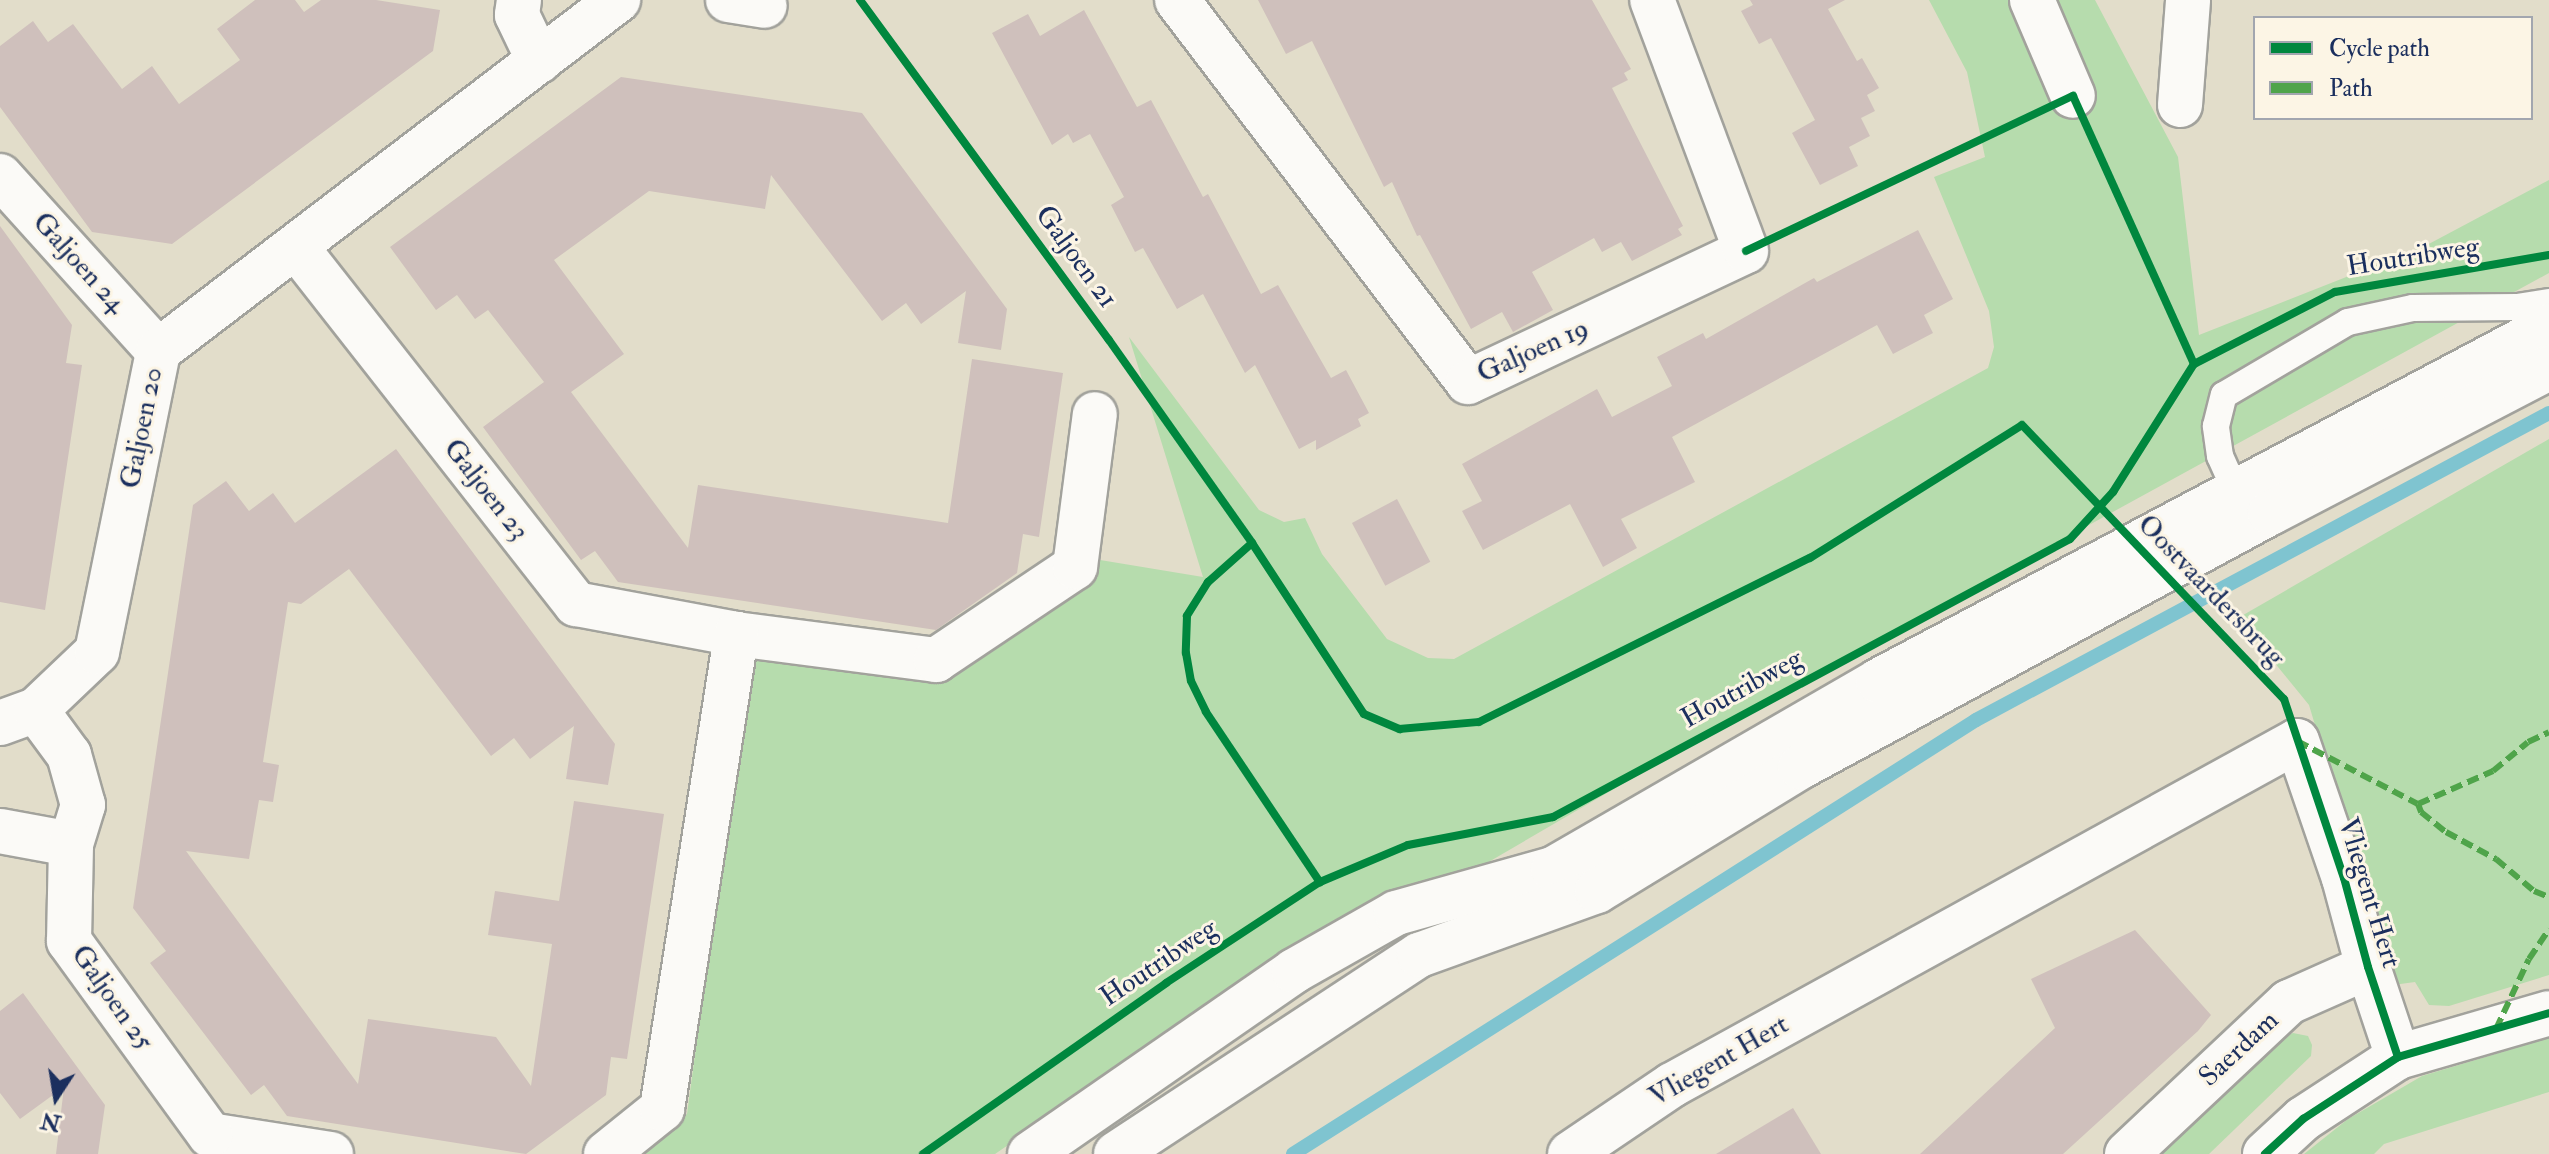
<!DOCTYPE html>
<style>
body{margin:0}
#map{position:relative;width:2549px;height:1154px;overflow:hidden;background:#e2ddca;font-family:"IM FELL Double Pica",serif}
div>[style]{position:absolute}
.green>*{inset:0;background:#b6dcad}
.stream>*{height:14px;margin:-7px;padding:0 7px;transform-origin:7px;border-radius:7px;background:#7fc4d0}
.building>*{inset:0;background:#cfc0bc;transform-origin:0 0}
.roads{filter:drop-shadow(2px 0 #a2a29c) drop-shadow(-2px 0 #a2a29c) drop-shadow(0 2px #a2a29c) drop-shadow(0 -2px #a2a29c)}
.service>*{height:26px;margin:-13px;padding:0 13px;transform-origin:13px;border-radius:13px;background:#fbfaf7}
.minor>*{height:44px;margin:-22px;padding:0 22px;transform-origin:22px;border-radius:22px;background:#fbfaf7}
.tertiary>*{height:44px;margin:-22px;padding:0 22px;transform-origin:22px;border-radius:22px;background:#fbfaf7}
.secondary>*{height:44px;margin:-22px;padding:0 22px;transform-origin:22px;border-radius:22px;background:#fbfaf7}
.quiet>*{height:6px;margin-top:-3px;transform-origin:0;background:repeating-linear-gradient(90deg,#4fa44a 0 12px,transparent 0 18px)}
.cycleway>*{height:8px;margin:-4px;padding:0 4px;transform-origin:4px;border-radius:4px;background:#00873e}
span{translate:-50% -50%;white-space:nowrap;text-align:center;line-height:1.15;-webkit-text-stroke:6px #fcf5e5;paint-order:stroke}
.street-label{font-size:28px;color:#1b2f5e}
.legend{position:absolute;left:2253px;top:16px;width:280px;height:104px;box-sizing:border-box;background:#fcf5e5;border:2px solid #a2a6af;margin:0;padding:10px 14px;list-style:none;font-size:24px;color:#1b2f5e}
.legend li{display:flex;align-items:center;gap:16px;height:40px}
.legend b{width:40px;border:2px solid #a2a6af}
.north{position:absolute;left:16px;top:1058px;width:80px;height:80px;-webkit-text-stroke:6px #fcf5e5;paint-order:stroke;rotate:192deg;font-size:22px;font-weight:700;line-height:32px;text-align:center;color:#1b2f5e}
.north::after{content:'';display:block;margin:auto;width:28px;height:36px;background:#1b2f5e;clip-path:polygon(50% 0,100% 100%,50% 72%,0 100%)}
</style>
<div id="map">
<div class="green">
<div style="clip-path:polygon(1929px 0,2095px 0,2178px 157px,2199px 335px,2425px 246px,2549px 180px,2549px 273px,1724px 725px,1043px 1121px,995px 1154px,637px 1154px,687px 1114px,750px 646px,936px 678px,1088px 558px,1203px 577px,1129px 337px,1259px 510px,1284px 522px,1305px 518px,1322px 554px,1387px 639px,1428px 658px,1454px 659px,1988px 368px,1994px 347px,1989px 311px,1934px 177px,1985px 157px,1967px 72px)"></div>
<div style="clip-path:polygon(2549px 439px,2549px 975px,2449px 1006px,2429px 1005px,2415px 982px,2393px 985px,2309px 705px,2238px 618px)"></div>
<div style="clip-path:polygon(2293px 1033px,2308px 1036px,2312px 1045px,2311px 1056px,2209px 1154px,2148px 1154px,2267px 1044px)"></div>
<div style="clip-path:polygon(2549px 1038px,2549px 1092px,2384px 1144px,2374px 1154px,2304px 1154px,2348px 1119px,2422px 1076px)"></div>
</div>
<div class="stream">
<div style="left:1293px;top:1154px;width:809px;rotate:-32.43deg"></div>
<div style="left:1976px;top:720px;width:650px;rotate:-28.18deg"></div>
</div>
<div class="building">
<div style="clip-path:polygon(255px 0,295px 0,304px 12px,321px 0,376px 0,440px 10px,433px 51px,172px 244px,92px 232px,0 107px,0 46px,33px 21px,48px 42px,73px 24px,122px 89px,152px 66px,179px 104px,240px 60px,217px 29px)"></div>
<div style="clip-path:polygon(1258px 0,1592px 0,1631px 69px,1624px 73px,1628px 80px,1612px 88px,1683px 226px,1678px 229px,1682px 235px,1632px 261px,1621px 242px,1602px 252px,1594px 238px,1532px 272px,1553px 310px,1513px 332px,1502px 312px,1471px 329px,1420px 235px,1417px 236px,1392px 182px,1384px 187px,1312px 41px,1286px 54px)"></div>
<div style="clip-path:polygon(1750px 0,1845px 0,1828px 9px,1857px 61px,1862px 58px,1879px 88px,1867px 95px,1875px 111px,1861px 118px,1870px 136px,1849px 147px,1858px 166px,1820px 185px,1792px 133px,1815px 120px,1771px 38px,1759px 44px,1741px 11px,1753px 5px)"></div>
<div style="clip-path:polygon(1084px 10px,1137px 107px,1151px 100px,1203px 197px,1208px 194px,1261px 294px,1278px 285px,1331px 378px,1346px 370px,1369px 413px,1358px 419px,1361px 426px,1316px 450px,1316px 440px,1299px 449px,1255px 365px,1245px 373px,1203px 294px,1177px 309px,1143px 248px,1135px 252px,1111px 205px,1124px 197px,1090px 134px,1073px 143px,1068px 134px,1052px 145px,992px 33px,1028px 14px,1040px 36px)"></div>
<div style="clip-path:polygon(621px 77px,862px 113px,1007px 309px,1001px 350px,958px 343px,966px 291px,921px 324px,906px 303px,882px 321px,771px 175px,765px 209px,649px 191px,554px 260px,624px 354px,571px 392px,688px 548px,698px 485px,948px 523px,972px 359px,1063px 373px,1039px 537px,1023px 534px,1017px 573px,936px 630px,618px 582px,595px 551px,581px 560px,483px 427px,544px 382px,488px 310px,475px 319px,457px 295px,436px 310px,390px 247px)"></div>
<div style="clip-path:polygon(0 226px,72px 325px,66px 363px,82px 365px,45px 610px,0 602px)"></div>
<div style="clip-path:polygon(1918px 230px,1953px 299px,1924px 315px,1933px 333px,1893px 354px,1877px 325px,1672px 437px,1695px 482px,1621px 519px,1637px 548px,1603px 567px,1570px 504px,1483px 550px,1462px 511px,1482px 501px,1462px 464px,1597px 389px,1612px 417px,1672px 386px,1657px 357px,1703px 333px,1706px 339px,1814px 278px,1817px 282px)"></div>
<div style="clip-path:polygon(396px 449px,615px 744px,608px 785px,566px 779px,574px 726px,530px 759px,514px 738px,491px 756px,349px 569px,301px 604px,288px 602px,263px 762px,279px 765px,273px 802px,259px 800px,249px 859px,186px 851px,358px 1084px,368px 1019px,496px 1037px,531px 1086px,552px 944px,488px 935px,495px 891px,559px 901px,574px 801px,664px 814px,627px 1059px,611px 1057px,606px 1095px,526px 1154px,287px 1116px,264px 1085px,251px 1095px,150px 963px,166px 951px,133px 908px,193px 505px,226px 481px,249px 511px,273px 493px,295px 523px)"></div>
<div style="left:1397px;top:499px;width:71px;height:51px;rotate:62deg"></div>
<div style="clip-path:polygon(2135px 930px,2211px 1015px,2198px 1031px,2063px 1154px,1920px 1154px,2055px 1028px,2031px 979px)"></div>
<div style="clip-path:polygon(23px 993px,105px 1105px,98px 1154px,56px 1154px,64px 1087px,20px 1119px,0 1093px,0 1011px)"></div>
<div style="clip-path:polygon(1793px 1108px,1821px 1154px,1716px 1154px)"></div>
</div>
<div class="roads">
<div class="service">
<div style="left:2241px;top:503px;width:51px;rotate:-114.1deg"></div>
<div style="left:2220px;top:456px;width:30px;rotate:-98deg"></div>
<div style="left:2216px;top:426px;width:32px;rotate:-76deg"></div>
<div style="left:2224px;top:395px;width:144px;rotate:-30.5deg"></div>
<div style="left:2348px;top:322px;width:66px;rotate:-12.2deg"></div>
<div style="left:2413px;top:308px;width:104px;rotate:-0.6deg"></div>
<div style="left:2517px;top:307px;width:32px;rotate:-9deg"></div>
</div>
<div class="minor">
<div style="left:519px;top:0;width:15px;rotate:98deg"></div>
<div style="left:517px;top:15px;width:51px;rotate:64.4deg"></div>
<div style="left:728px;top:0;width:37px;rotate:9deg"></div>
<div style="left:1177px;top:0;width:480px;rotate:52.7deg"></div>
<div style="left:1468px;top:382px;width:307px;rotate:-25.2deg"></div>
<div style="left:1746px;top:251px;width:268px;rotate:-110.5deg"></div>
<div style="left:2032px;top:0;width:104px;rotate:66.9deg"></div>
<div style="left:2180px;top:105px;width:105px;rotate:-85.6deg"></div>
<div style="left:0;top:176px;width:236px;rotate:47.9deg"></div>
<div style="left:296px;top:247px;width:454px;rotate:51.9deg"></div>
<div style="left:576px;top:604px;width:163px;rotate:10.6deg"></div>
<div style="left:736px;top:634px;width:202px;rotate:7.4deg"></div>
<div style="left:936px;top:660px;width:167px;rotate:-33.8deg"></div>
<div style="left:1075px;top:567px;width:154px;rotate:-82.6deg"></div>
<div style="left:0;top:723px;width:38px;rotate:-20deg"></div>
<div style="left:0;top:831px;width:72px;rotate:10.4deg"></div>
<div style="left:331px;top:1154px;width:122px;rotate:-171.1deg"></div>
<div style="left:210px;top:1135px;width:240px;rotate:-126deg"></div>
<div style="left:69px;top:941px;width:97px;rotate:-88.8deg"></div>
<div style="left:71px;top:844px;width:41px;rotate:-72.9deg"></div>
<div style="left:83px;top:805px;width:52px;rotate:-105.6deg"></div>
<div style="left:69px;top:755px;width:56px;rotate:-126.3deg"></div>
<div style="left:36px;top:710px;width:84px;rotate:-43.6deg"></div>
<div style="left:97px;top:652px;width:307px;rotate:-78.5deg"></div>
<div style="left:158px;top:351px;width:579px;rotate:-37.35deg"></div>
<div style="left:606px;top:1154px;width:72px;rotate:-38.8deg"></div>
<div style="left:662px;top:1109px;width:481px;rotate:-81.1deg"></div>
<div style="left:1570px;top:1154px;width:123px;rotate:-34.1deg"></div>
<div style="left:1672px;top:1085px;width:713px;rotate:-28.83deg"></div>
<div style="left:2297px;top:741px;width:145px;rotate:71.1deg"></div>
<div style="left:2344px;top:878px;width:92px;rotate:74.9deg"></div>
<div style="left:2368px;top:967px;width:95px;rotate:71.6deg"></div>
<div style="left:2127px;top:1154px;width:222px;rotate:-43.2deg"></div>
<div style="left:2289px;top:1002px;width:86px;rotate:-23.9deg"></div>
</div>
<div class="tertiary">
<div style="left:2265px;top:1154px;width:52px;rotate:-42.6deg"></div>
<div style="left:2303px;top:1119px;width:113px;rotate:-33.1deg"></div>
<div style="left:2398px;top:1057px;width:157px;rotate:-16.2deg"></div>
</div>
<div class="secondary">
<div style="left:1030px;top:1154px;width:321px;rotate:-34.7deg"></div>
<div style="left:1294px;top:971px;width:117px;rotate:-29.6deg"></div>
<div style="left:1396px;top:913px;width:163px;rotate:-15.7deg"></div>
<div style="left:1553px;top:869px;width:375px;rotate:-30deg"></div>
<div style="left:1878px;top:681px;width:759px;rotate:-27.88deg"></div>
<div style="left:1116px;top:1154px;width:363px;rotate:-33.3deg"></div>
<div style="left:1419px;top:955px;width:189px;rotate:-19.8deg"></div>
<div style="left:1597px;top:891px;width:238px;rotate:-31.4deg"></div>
<div style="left:1800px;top:767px;width:534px;rotate:-28.39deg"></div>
<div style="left:2270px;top:513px;width:314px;rotate:-27.5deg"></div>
</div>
</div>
<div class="quiet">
<div style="left:2297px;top:741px;width:136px;rotate:27.5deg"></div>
<div style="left:2418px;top:804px;width:82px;rotate:-23.7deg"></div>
<div style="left:2493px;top:771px;width:45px;rotate:-39.6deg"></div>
<div style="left:2528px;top:742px;width:23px;rotate:-25deg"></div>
<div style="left:2418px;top:804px;width:9px;rotate:69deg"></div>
<div style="left:2421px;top:812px;width:32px;rotate:39deg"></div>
<div style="left:2446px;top:832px;width:57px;rotate:28.4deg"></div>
<div style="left:2496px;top:859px;width:50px;rotate:40.1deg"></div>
<div style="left:2534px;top:891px;width:16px;rotate:22deg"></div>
<div style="left:2496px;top:1029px;width:77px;rotate:-64.8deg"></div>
<div style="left:2529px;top:959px;width:36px;rotate:-56deg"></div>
</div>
<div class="cycleway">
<div style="left:860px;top:0;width:421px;rotate:53.8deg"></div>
<div style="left:1109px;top:340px;width:248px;rotate:54.8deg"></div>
<div style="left:1252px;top:543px;width:204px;rotate:56.8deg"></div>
<div style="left:1364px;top:714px;width:39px;rotate:23deg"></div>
<div style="left:1400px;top:729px;width:79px;rotate:-5.1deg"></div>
<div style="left:1479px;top:722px;width:369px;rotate:-26.4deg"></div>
<div style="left:1810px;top:558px;width:250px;rotate:-32.1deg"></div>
<div style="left:2022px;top:425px;width:379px;rotate:46.3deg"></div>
<div style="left:2284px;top:699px;width:189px;rotate:71.5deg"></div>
<div style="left:2344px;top:878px;width:92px;rotate:74.9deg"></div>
<div style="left:2368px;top:967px;width:95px;rotate:71.6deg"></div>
<div style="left:1746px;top:251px;width:362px;rotate:-25.4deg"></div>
<div style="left:2073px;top:96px;width:294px;rotate:65.7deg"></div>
<div style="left:1252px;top:543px;width:59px;rotate:138.4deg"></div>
<div style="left:1208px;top:582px;width:40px;rotate:122deg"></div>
<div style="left:1187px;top:616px;width:37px;rotate:92deg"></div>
<div style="left:1186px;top:653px;width:28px;rotate:80deg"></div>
<div style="left:1191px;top:681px;width:34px;rotate:64deg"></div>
<div style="left:1206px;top:712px;width:205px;rotate:56.2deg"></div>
<div style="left:923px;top:1154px;width:297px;rotate:-35.1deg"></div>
<div style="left:1166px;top:983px;width:184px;rotate:-33.3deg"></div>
<div style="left:1320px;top:882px;width:95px;rotate:-22.8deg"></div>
<div style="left:1408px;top:845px;width:148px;rotate:-10.9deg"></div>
<div style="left:1553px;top:817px;width:587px;rotate:-28.27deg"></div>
<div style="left:2070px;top:539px;width:64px;rotate:-47.5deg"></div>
<div style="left:2113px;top:492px;width:151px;rotate:-57.7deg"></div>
<div style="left:2194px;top:364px;width:158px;rotate:-27.1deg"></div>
<div style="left:2335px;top:292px;width:217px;rotate:-9.8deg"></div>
<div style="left:2265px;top:1154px;width:52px;rotate:-42.6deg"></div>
<div style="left:2303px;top:1119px;width:113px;rotate:-33.1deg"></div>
<div style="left:2398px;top:1057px;width:157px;rotate:-16.2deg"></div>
</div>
<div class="street-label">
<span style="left:1076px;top:257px;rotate:54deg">Galjoen 21</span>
<span style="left:2413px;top:257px;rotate:-9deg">Houtribweg</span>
<span style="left:79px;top:263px;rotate:48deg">Galjoen 24</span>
<span style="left:1533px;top:351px;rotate:-24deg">Galjoen 19</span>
<span style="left:142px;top:428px;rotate:-79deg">Galjoen 20</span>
<span style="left:486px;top:490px;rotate:52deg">Galjoen 23</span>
<span style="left:2211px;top:591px;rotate:46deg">Oostvaardersbrug</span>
<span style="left:1742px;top:689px;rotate:-29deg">Houtribweg</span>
<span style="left:2369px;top:893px;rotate:73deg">Vliegent Hert</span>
<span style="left:1159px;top:963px;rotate:-34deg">Houtribweg</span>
<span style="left:112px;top:998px;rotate:55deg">Galjoen 25</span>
<span style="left:2239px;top:1049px;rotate:-43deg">Saerdam</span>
<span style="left:1719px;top:1061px;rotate:-30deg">Vliegent Hert</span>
</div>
<ul class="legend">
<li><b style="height:10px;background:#00873e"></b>Cycle path</li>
<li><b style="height:10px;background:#4fa44a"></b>Path</li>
</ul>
<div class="north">N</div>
</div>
